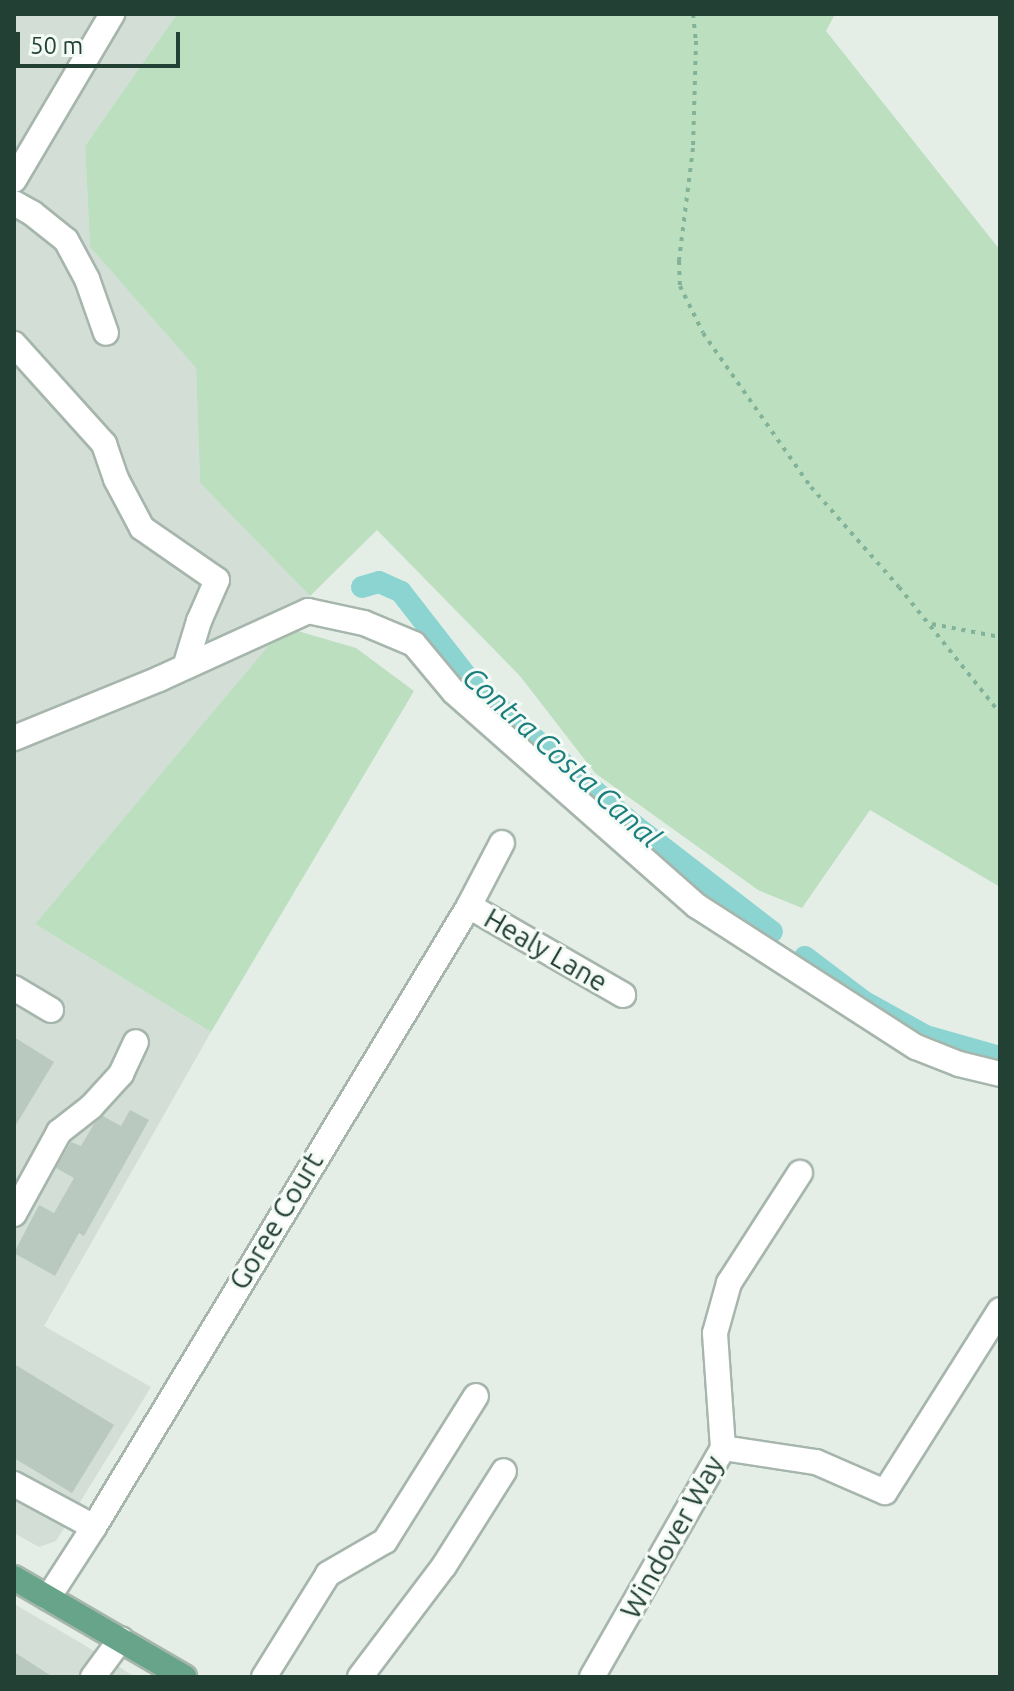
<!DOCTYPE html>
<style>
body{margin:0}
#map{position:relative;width:1014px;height:1691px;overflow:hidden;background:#e4eee7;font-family:Ubuntu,sans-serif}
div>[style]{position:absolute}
.built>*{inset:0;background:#d2ded6}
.green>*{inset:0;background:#bcdfbf}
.canal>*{height:22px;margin:-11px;padding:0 11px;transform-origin:11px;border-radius:11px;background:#8bd4d2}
.building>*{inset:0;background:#b9c9c0}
.path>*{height:4px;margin-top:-2px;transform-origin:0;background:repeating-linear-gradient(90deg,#83b29b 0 4px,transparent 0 10px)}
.roads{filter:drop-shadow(2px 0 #a6b6ad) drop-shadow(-2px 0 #a6b6ad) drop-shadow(0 2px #a6b6ad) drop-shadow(0 -2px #a6b6ad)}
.minor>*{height:24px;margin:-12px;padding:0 12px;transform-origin:12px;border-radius:12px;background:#fff}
.major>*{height:24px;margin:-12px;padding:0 12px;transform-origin:12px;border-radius:12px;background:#67a489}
span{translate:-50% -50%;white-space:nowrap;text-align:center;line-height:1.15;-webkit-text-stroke:6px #f4faf6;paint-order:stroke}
.street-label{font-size:28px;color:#224033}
.water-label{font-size:30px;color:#1a7e7d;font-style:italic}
.frame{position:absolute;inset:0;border:16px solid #224033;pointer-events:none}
.scale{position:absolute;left:16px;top:32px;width:164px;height:36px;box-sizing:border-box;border:4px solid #224033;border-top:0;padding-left:10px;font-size:24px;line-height:28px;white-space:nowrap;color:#224033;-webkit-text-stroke:6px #f4faf6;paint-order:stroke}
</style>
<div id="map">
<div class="built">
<div style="clip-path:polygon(14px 14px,177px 14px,85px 146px,90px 247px,196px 368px,200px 483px,310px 596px,35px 924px,211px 1032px,44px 1326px,151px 1387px,56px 1541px,39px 1547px,14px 1533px)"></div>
<div style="clip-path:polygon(14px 1604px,81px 1643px,135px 1677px,14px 1677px)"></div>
</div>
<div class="green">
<div style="clip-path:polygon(177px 14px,835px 14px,826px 31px,1000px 250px,1000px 887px,870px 810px,802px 908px,758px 890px,595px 773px,520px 676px,377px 530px,310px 596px,200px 483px,196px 368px,90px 247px,85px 146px)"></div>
<div style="clip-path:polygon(284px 627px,356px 648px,414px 691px,211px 1032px,35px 924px)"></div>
</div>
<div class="canal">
<div style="left:362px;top:587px;width:18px;rotate:-16deg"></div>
<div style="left:379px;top:582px;width:24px;rotate:24deg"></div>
<div style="left:401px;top:592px;width:120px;rotate:52.1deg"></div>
<div style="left:475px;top:687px;width:212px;rotate:41deg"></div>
<div style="left:635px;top:826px;width:173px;rotate:37.7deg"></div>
<div style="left:805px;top:957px;width:73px;rotate:37.2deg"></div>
<div style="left:863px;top:1001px;width:72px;rotate:29.1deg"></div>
<div style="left:926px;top:1036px;width:77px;rotate:15.8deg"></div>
</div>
<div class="building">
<div style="clip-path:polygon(14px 1037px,54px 1062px,14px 1128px)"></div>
<div style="clip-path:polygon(130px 1110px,149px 1120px,84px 1236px,79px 1233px,55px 1276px,14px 1253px,39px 1205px,54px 1213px,74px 1178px,56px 1168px,71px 1142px,81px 1146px,94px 1124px,103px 1116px,121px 1126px)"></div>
<div style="clip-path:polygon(14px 1364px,114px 1425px,72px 1493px,14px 1458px)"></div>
<div style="clip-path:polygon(14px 1652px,53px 1677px,14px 1677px)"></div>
</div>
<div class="path">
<div style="left:693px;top:14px;width:27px;rotate:84deg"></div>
<div style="left:696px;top:41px;width:107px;rotate:91.6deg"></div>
<div style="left:693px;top:148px;width:114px;rotate:97.1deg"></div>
<div style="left:679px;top:261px;width:25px;rotate:88deg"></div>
<div style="left:680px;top:286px;width:52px;rotate:63.9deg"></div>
<div style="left:703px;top:333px;width:188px;rotate:55deg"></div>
<div style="left:811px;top:487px;width:133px;rotate:48.7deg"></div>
<div style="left:899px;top:587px;width:161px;rotate:51.3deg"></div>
<div style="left:932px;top:624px;width:69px;rotate:10.8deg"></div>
</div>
<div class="roads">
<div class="minor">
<div style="left:14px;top:180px;width:193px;rotate:-59.4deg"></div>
<div style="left:14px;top:203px;width:21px;rotate:29deg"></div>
<div style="left:32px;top:213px;width:43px;rotate:38.5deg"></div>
<div style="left:66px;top:240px;width:44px;rotate:61.7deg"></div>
<div style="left:87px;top:279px;width:57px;rotate:70.6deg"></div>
<div style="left:14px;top:344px;width:135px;rotate:48deg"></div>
<div style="left:104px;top:444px;width:37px;rotate:71deg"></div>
<div style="left:116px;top:479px;width:55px;rotate:62deg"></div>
<div style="left:142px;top:528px;width:91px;rotate:34.7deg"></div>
<div style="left:217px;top:580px;width:45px;rotate:113.7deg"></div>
<div style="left:199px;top:621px;width:48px;rotate:106.9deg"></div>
<div style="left:14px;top:738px;width:157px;rotate:-22.1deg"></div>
<div style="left:159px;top:679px;width:164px;rotate:-24.5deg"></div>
<div style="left:308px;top:611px;width:57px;rotate:12.1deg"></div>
<div style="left:364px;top:623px;width:54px;rotate:22.8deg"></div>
<div style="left:414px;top:644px;width:62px;rotate:50.2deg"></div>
<div style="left:454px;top:692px;width:324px;rotate:41.4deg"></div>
<div style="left:697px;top:906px;width:260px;rotate:32.8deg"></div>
<div style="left:916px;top:1047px;width:46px;rotate:21.6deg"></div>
<div style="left:959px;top:1064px;width:42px;rotate:13.7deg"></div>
<div style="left:469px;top:906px;width:178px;rotate:30deg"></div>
<div style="left:14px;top:988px;width:43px;rotate:30.7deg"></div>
<div style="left:14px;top:1214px;width:94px;rotate:-61.2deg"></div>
<div style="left:59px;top:1132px;width:41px;rotate:-38deg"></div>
<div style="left:91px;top:1107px;width:45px;rotate:-47.7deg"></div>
<div style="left:121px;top:1074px;width:35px;rotate:-65deg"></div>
<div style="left:723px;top:1448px;width:94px;rotate:8.6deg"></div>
<div style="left:816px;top:1462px;width:75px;rotate:23.5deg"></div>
<div style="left:885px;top:1492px;width:215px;rotate:-57.7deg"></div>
<div style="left:14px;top:1484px;width:91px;rotate:28.3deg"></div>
<div style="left:48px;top:1598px;width:85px;rotate:-57.1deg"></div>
<div style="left:94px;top:1527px;width:725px;rotate:-58.87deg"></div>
<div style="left:469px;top:906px;width:71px;rotate:-62.4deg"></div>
<div style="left:93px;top:1677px;width:47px;rotate:-53.6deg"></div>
<div style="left:264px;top:1677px;width:121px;rotate:-58.1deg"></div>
<div style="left:328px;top:1574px;width:66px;rotate:-30.1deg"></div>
<div style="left:385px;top:1541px;width:171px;rotate:-57.9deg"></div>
<div style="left:360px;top:1677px;width:139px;rotate:-52.9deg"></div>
<div style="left:444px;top:1566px;width:112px;rotate:-57.7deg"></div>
<div style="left:592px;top:1677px;width:264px;rotate:-60.2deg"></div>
<div style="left:723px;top:1448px;width:115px;rotate:-94deg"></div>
<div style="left:715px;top:1333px;width:52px;rotate:-74.4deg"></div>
<div style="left:729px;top:1283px;width:131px;rotate:-57.2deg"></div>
</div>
<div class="major">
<div style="left:14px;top:1578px;width:197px;rotate:30.2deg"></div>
</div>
</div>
<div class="street-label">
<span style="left:546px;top:950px;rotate:30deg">Healy Lane</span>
<span style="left:276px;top:1221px;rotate:-59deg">Goree Court</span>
<span style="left:672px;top:1537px;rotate:-61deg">Windover Way</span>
</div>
<div class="water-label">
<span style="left:562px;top:757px;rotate:42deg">Contra Costa Canal</span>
</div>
<div class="frame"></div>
<div class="scale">50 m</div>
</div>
